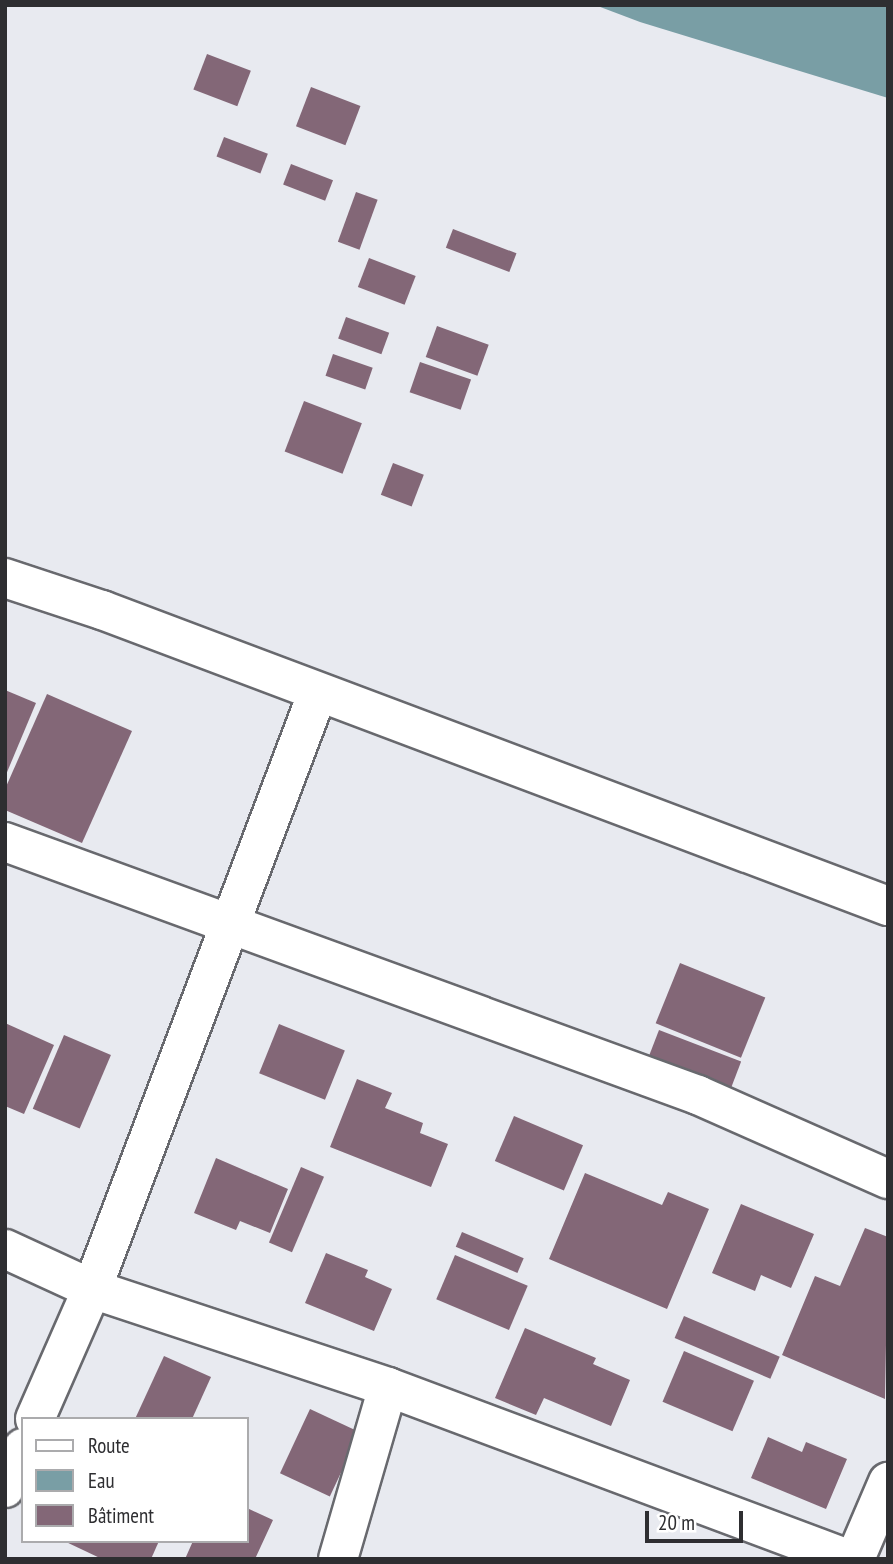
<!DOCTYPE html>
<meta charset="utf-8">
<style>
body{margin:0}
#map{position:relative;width:893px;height:1564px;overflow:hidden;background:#e8eaf0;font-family:"PT Sans Narrow",sans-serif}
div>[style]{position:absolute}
.water>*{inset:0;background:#799ea5}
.building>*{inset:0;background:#836777;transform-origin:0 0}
.roads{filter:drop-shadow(2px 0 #68696e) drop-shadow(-2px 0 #68696e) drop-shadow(0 2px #68696e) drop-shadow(0 -2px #68696e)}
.minor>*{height:38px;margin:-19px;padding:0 19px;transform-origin:19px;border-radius:19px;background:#fff}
span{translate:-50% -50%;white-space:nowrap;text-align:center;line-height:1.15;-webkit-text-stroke:7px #fff;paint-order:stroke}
.frame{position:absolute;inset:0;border:7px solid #2e2e31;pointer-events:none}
.legend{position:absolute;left:21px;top:1417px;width:228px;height:126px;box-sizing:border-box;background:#fff;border:2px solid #ababad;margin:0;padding:9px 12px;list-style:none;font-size:21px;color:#2e2e31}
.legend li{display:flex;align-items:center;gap:14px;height:35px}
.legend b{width:35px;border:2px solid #ababad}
.scale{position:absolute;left:645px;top:1511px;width:98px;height:32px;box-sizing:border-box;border:4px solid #2e2e31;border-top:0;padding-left:9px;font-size:21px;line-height:24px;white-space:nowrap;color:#2e2e31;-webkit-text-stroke:5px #fff;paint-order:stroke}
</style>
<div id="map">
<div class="water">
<div style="clip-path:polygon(595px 5px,888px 5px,888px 98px,640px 22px)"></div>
</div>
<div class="building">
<div style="left:207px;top:54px;width:47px;height:38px;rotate:21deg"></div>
<div style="left:311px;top:87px;width:53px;height:42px;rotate:21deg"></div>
<div style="left:224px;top:137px;width:47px;height:21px;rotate:21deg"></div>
<div style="left:291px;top:164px;width:45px;height:22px;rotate:21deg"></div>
<div style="left:356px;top:192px;width:23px;height:53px;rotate:20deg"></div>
<div style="left:453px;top:229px;width:68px;height:20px;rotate:21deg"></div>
<div style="left:369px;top:258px;width:50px;height:31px;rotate:21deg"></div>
<div style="left:346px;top:317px;width:46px;height:23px;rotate:20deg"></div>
<div style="left:437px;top:326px;width:55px;height:33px;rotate:20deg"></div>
<div style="left:333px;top:354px;width:42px;height:23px;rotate:19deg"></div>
<div style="left:420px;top:362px;width:54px;height:32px;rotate:19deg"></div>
<div style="left:304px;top:401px;width:62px;height:54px;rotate:21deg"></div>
<div style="left:393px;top:463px;width:33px;height:34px;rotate:21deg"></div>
<div style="clip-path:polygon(5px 690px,36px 703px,5px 777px)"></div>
<div style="clip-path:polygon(47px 694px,132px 731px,82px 843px,5px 810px,5px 789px)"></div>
<div style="left:680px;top:963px;width:92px;height:65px;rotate:22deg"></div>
<div style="clip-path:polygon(5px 1023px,54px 1045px,24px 1114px,5px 1106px)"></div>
<div style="left:279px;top:1024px;width:71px;height:53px;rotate:22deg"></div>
<div style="left:659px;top:1030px;width:88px;height:32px;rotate:21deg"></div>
<div style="left:64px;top:1035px;width:51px;height:80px;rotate:23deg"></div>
<div style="clip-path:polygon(357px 1079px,392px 1093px,385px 1108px,423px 1123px,420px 1133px,448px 1144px,431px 1187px,330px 1147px)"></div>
<div style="left:514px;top:1116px;width:75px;height:49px;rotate:23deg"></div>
<div style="clip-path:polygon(216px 1158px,288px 1189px,270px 1233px,240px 1221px,236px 1230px,194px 1213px)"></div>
<div style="left:301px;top:1167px;width:25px;height:82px;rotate:23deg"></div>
<div style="clip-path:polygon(585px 1173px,662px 1205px,668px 1192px,709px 1209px,667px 1309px,549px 1259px)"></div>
<div style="clip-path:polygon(741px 1204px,814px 1234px,791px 1288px,761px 1275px,755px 1291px,712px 1273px)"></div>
<div style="clip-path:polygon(865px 1228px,888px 1237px,885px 1399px,782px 1355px,815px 1276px,840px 1286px)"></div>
<div style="left:462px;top:1232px;width:67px;height:16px;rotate:23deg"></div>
<div style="clip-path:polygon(326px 1253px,368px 1270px,365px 1277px,392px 1289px,374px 1331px,305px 1303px)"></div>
<div style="left:455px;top:1255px;width:79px;height:48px;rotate:23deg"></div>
<div style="left:684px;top:1316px;width:104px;height:24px;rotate:23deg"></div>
<div style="clip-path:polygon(525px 1328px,596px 1358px,593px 1364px,630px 1380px,611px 1426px,544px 1398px,536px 1415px,495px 1398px)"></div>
<div style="left:684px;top:1351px;width:76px;height:55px;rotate:23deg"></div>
<div style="clip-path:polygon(164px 1356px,211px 1377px,192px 1419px,135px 1419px)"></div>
<div style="left:310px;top:1409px;width:55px;height:71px;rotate:25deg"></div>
<div style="clip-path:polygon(768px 1437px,802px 1452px,806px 1442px,847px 1459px,826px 1509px,751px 1478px)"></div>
<div style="clip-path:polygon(247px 1508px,273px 1520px,255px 1559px,185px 1559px,193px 1541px,247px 1541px)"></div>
<div style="clip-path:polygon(64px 1541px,159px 1541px,151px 1559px,102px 1559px)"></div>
</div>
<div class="roads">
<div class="minor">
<div style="left:5px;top:578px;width:102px;rotate:18.3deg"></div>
<div style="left:102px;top:610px;width:840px;rotate:20.64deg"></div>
<div style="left:5px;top:842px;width:738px;rotate:20.06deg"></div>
<div style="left:698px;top:1095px;width:208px;rotate:23.9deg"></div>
<div style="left:5px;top:1249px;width:96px;rotate:24.7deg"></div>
<div style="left:92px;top:1289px;width:312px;rotate:18.3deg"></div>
<div style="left:388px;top:1387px;width:491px;rotate:20.5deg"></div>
<div style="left:35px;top:1419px;width:142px;rotate:-66.3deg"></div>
<div style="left:92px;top:1289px;width:638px;rotate:-69.27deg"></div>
<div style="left:5px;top:1488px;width:44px;rotate:-65.8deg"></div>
<div style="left:338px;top:1559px;width:179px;rotate:-73.8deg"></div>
<div style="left:855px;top:1559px;width:84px;rotate:-66.8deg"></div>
</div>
</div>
<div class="frame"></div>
<ul class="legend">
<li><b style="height:9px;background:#fff"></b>Route</li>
<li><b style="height:19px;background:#799ea5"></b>Eau</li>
<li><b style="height:19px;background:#836777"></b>Bâtiment</li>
</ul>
<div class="scale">20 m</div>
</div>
